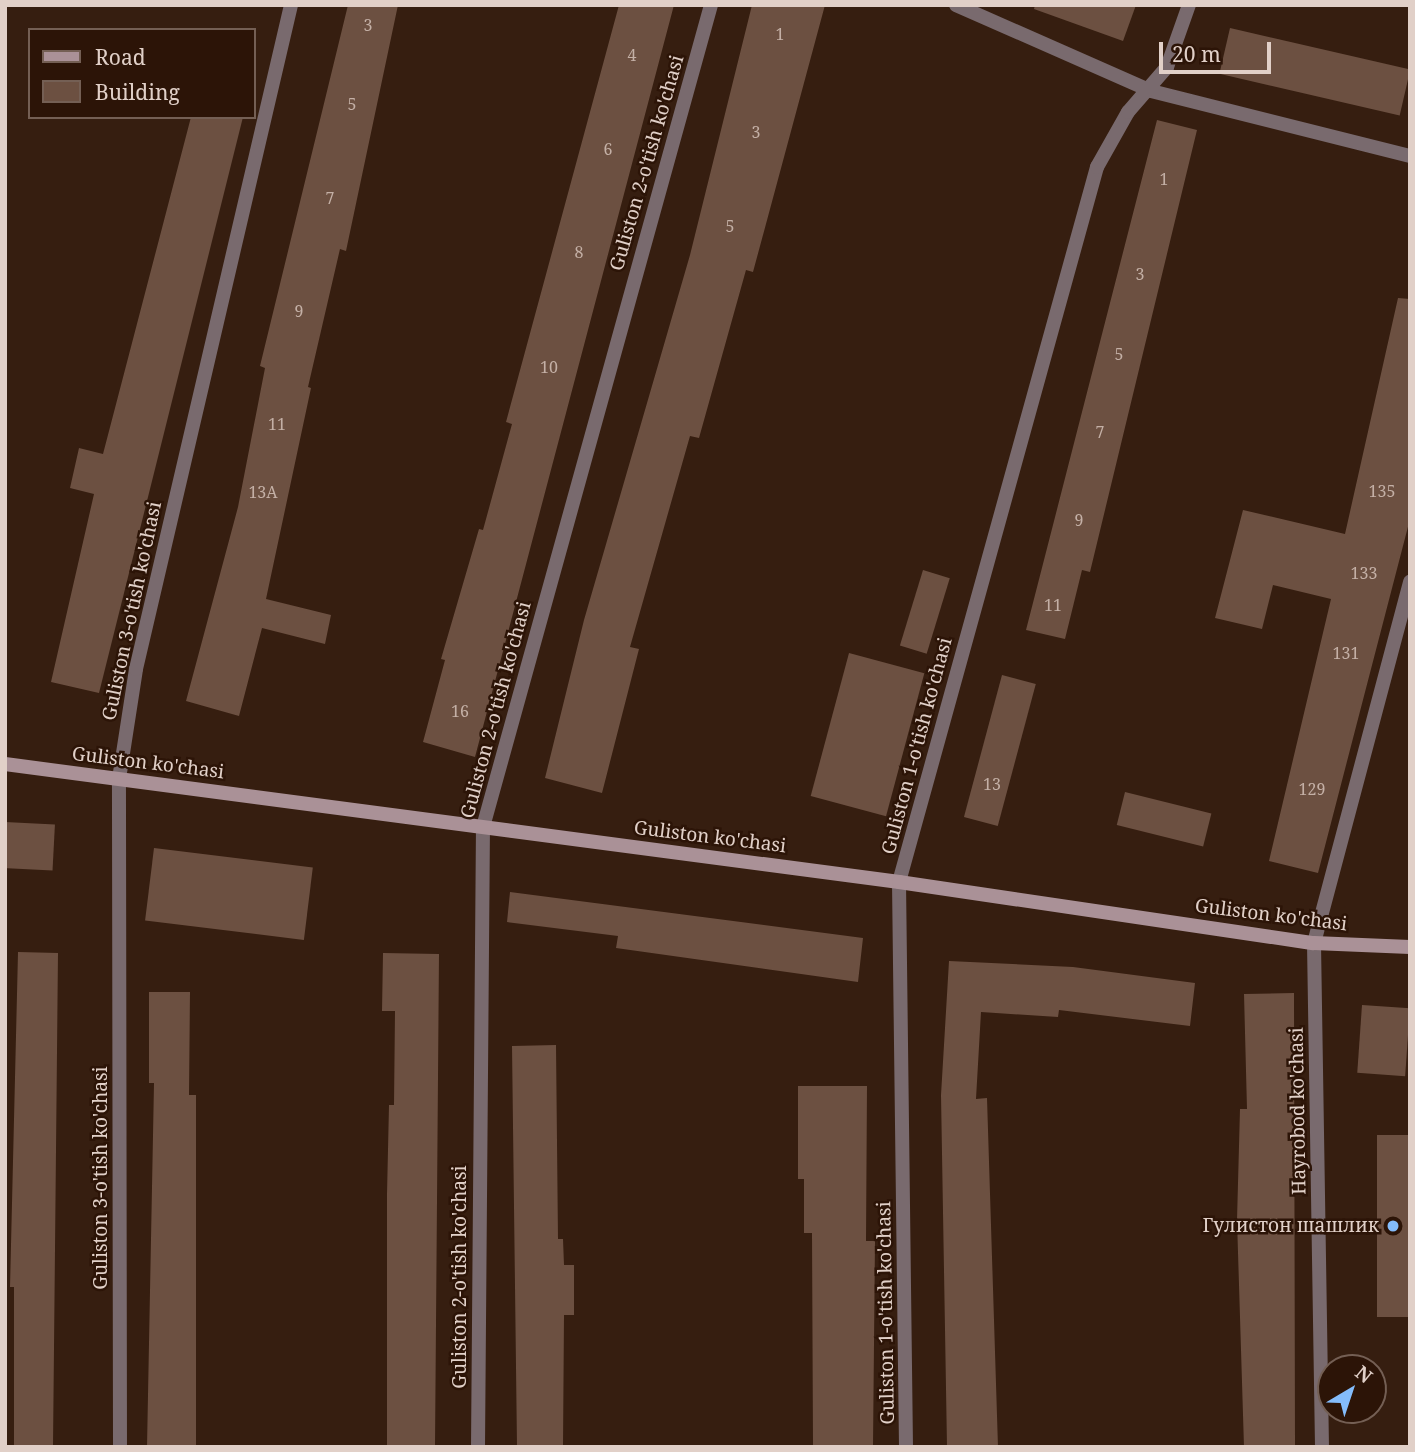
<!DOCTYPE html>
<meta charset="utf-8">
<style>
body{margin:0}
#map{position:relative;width:1415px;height:1452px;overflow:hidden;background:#361e10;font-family:"Noto Serif",serif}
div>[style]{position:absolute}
.building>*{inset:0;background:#6c5041;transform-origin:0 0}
.street>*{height:14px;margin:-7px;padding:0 7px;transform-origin:7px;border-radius:7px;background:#796a6e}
.secondary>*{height:14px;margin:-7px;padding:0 7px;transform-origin:7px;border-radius:7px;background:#aa9197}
.dots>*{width:19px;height:19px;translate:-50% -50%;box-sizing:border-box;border:4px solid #2c1407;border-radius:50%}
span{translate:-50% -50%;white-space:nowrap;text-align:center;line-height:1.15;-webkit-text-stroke:5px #2c1407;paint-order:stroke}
.number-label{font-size:16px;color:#c4b0a6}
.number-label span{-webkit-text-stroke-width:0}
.street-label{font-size:19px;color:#e1d0c8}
.poi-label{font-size:19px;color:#e1d0c8}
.right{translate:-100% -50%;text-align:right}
.frame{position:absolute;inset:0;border:7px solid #e1d0c8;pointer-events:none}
.legend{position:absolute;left:28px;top:28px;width:228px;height:91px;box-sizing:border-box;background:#2c1407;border:2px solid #745f54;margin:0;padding:9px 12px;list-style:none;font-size:21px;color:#e1d0c8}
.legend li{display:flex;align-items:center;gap:14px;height:35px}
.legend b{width:35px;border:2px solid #745f54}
.north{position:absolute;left:1317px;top:1354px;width:70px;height:70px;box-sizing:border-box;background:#2c1407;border:2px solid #745f54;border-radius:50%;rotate:39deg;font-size:19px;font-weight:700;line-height:28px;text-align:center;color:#e1d0c8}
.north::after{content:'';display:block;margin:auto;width:24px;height:32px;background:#84bcfb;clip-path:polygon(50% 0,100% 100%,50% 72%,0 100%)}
.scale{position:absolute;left:1159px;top:42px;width:112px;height:32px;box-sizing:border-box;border:4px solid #e1d0c8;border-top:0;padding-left:9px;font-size:21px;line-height:24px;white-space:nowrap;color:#e1d0c8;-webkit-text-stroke:5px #2c1407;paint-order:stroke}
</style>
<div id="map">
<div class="building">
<div style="clip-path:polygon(348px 5px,398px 5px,346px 251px,340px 249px,308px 387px,311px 388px,266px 599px,331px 615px,325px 644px,262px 628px,239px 716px,186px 701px,238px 507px,265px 368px,260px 366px)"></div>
<div style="clip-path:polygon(619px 5px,674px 5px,475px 757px,423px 742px,445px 660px,441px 659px,479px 529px,483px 530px,512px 424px,506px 422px)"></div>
<div style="clip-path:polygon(752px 5px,825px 5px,753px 272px,746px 270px,699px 438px,690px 436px,630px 647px,639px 649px,602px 793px,545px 778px,584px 620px,690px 255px)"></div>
<div style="clip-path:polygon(1035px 5px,1136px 5px,1123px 41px,1034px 9px)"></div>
<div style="left:1230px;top:28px;width:185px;height:47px;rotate:13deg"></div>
<div style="clip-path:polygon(191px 117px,243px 117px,99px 693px,51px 682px,94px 494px,70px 488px,79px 448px,103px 454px)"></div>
<div style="clip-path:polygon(1157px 120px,1197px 130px,1090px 572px,1082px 570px,1065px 639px,1026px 630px)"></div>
<div style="clip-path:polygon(1398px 298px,1410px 299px,1410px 519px,1318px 873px,1269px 861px,1331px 599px,1273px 585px,1262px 629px,1215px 618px,1243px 510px,1345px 534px)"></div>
<div style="left:923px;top:570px;width:28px;height:79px;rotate:17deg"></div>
<div style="left:849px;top:653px;width:78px;height:148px;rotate:15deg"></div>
<div style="left:1002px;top:675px;width:35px;height:147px;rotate:15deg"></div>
<div style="left:1125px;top:792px;width:89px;height:34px;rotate:14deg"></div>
<div style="left:5px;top:822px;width:50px;height:46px;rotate:3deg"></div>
<div style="left:154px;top:848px;width:160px;height:73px;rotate:7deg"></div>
<div style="clip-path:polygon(510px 892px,863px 938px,858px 982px,616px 948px,618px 936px,507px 922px)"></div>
<div style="clip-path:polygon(18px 952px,58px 953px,53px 1447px,14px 1447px,14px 1287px,10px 1287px)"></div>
<div style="clip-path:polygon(383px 953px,439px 954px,435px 1447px,387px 1447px,387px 1194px,389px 1105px,394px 1105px,395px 1011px,382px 1011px)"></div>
<div style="clip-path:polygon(949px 961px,1073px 967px,1195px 983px,1190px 1026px,1059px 1010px,1058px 1017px,981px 1012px,976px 1099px,987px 1098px,998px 1447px,947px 1447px,941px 1095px)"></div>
<div style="clip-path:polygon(149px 992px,190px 992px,189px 1095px,196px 1095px,196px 1447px,147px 1447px,154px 1083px,149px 1083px)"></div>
<div style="clip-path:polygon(1294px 993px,1295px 1447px,1244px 1447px,1237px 1220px,1240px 1109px,1247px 1109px,1244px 994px)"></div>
<div style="left:1362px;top:1005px;width:48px;height:68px;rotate:4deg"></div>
<div style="clip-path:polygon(556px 1045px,558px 1239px,563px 1239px,564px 1265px,574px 1265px,574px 1315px,564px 1315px,563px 1447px,517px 1447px,512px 1046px)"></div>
<div style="clip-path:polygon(798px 1086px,867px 1086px,866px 1241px,875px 1241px,873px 1447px,813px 1447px,812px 1233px,804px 1233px,804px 1179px,798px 1179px)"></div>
<div style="left:1377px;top:1135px;width:33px;height:182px"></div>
</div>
<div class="street">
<div style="left:956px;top:5px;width:213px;rotate:23.8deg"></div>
<div style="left:1151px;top:91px;width:267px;rotate:14.1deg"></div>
<div style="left:120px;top:1447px;width:668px;rotate:-90.09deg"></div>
<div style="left:119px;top:779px;width:111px;rotate:-81.2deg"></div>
<div style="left:136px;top:669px;width:682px;rotate:-76.86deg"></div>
<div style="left:478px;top:1447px;width:620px;rotate:-89.54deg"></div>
<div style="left:483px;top:827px;width:853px;rotate:-74.5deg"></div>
<div style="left:906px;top:1447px;width:565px;rotate:-90.71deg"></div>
<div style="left:899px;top:882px;width:742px;rotate:-74.52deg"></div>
<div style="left:1097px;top:167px;width:63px;rotate:-60.6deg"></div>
<div style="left:1128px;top:112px;width:60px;rotate:-49.1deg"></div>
<div style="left:1167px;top:67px;width:66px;rotate:-70.5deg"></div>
<div style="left:1322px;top:1447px;width:504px;rotate:-90.91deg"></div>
<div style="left:1314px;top:943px;width:374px;rotate:-75.1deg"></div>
</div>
<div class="secondary">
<div style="left:5px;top:764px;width:902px;rotate:7.52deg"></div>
<div style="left:899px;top:882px;width:419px;rotate:8.4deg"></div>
<div style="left:1314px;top:943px;width:96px;rotate:2.4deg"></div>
</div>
<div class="dots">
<div style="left:1393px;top:1226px;background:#84bcfb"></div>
</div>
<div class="number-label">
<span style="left:368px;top:25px">3</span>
<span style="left:780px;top:34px">1</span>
<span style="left:632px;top:55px">4</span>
<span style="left:352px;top:104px">5</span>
<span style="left:756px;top:132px">3</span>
<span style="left:608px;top:149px">6</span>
<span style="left:1164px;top:179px">1</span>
<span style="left:330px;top:198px">7</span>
<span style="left:730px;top:226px">5</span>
<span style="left:579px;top:252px">8</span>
<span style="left:1140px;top:274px">3</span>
<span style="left:299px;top:311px">9</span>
<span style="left:1119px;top:354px">5</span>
<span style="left:549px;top:367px">10</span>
<span style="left:277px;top:424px">11</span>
<span style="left:1100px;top:432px">7</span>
<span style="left:1382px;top:491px">135</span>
<span style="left:263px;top:492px">13A</span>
<span style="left:1079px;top:520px">9</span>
<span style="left:1364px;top:573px">133</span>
<span style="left:1053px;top:605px">11</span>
<span style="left:1346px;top:653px">131</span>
<span style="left:460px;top:711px">16</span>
<span style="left:992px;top:784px">13</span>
<span style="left:1312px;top:789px">129</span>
</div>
<div class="street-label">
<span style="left:647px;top:163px;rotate:-74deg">Guliston 2-o'tish ko'chasi</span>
<span style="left:132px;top:611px;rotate:-78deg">Guliston 3-o'tish ko'chasi</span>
<span style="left:496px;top:710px;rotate:-75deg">Guliston 2-o'tish ko'chasi</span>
<span style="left:917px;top:746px;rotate:-75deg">Guliston 1-o'tish ko'chasi</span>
<span style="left:148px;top:763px;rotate:7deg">Guliston ko'chasi</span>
<span style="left:710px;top:837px;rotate:7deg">Guliston ko'chasi</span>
<span style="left:1271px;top:915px;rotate:7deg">Guliston ko'chasi</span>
<span style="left:1298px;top:1111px;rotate:-91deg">Hayrobod ko'chasi</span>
<span style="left:101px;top:1178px;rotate:-90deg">Guliston 3-o'tish ko'chasi</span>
<span style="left:460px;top:1277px;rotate:-90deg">Guliston 2-o'tish ko'chasi</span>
<span style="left:886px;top:1313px;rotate:-91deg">Guliston 1-o'tish ko'chasi</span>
</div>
<div class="poi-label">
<span class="right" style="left:1379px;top:1226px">Гулистон шашлик</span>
</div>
<div class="frame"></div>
<ul class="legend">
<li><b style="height:9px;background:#aa9197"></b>Road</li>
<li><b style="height:19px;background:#6c5041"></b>Building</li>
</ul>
<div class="north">N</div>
<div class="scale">20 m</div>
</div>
